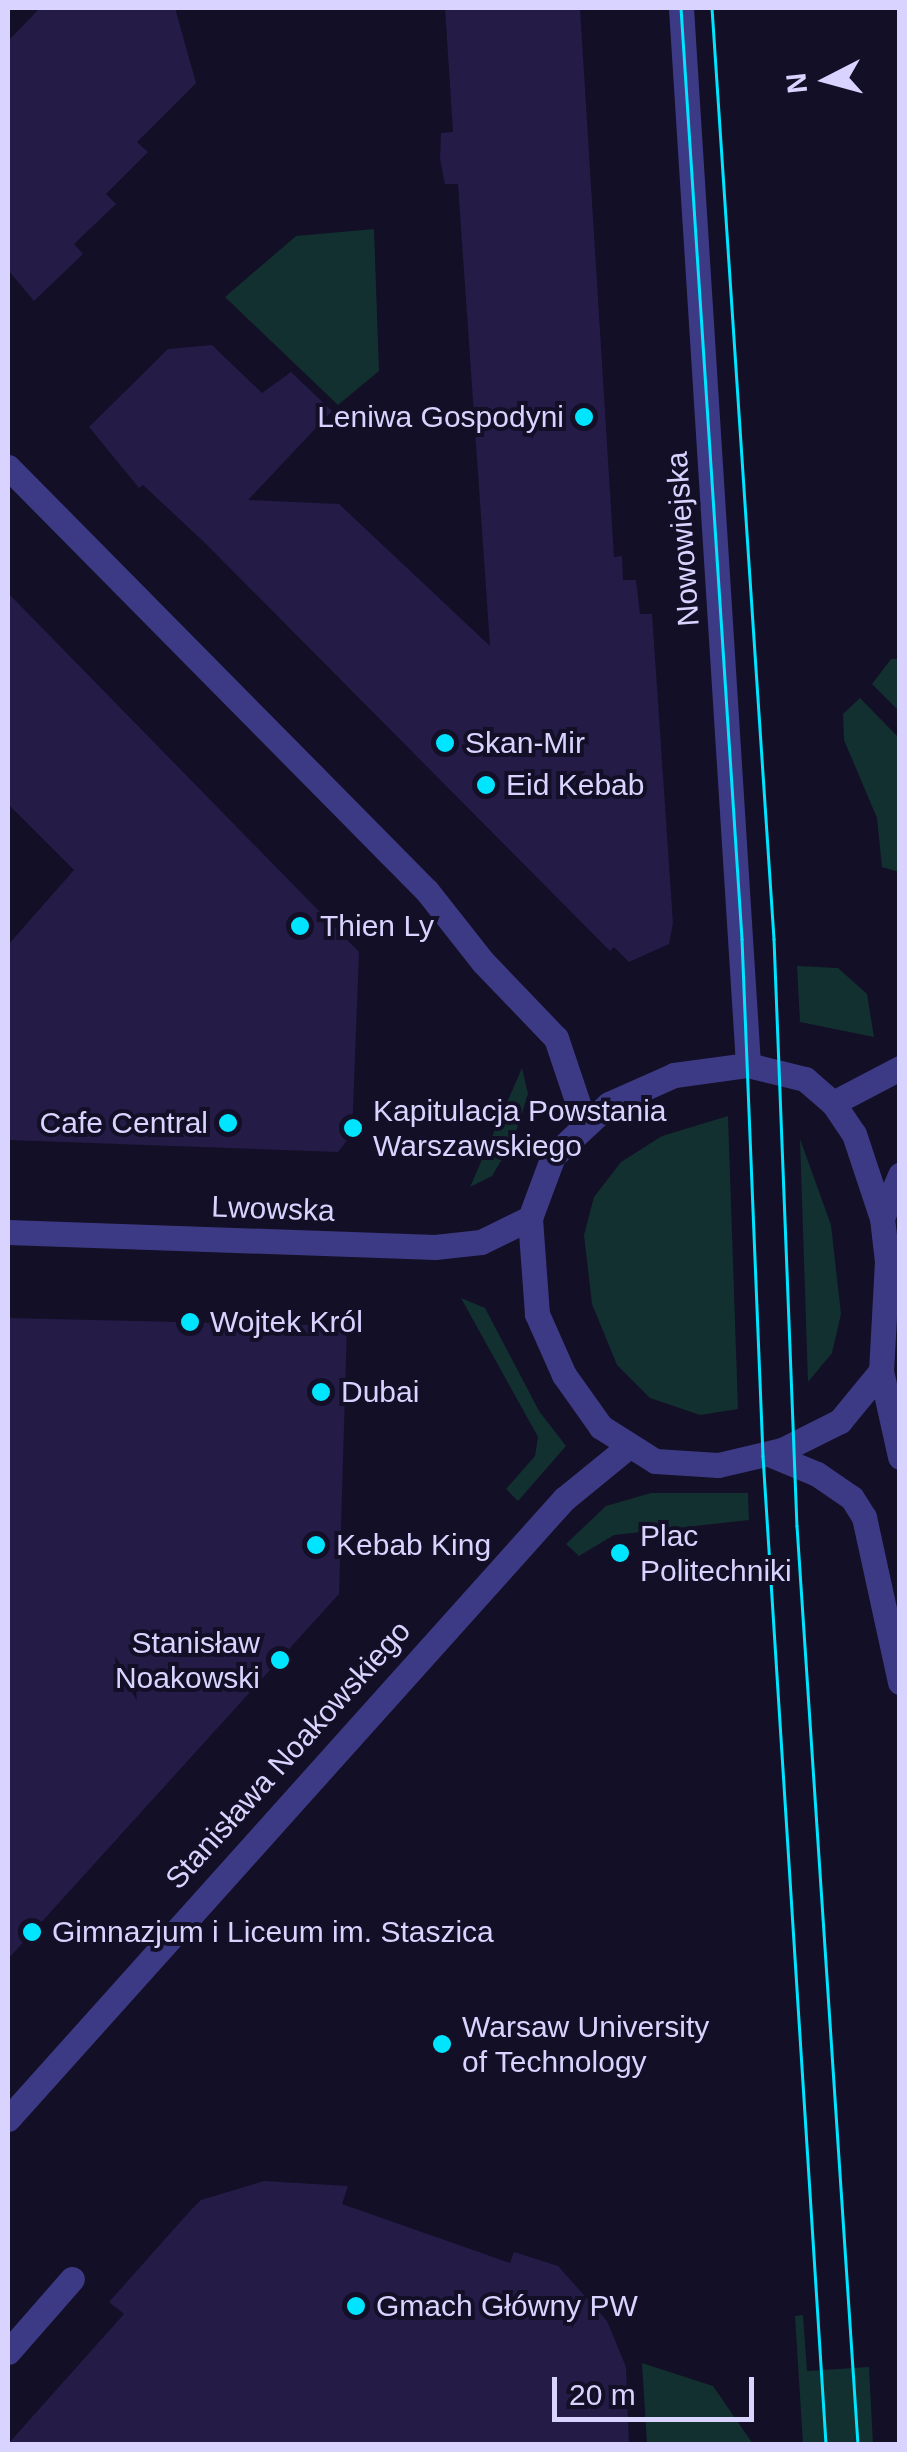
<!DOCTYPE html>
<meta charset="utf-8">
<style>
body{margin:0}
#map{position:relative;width:907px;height:2452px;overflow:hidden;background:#130f26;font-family:Helvetica,sans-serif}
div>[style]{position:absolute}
.green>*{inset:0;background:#12302f}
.building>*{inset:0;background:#241b47}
.minor>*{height:25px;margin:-12.5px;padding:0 12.5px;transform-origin:12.5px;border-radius:12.5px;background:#3d3a85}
.tram>*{height:2.5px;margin:-1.25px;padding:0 1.25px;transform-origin:1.25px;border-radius:1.25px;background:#00e5ff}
.dots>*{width:28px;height:28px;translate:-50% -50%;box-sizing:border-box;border:5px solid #130f26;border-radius:50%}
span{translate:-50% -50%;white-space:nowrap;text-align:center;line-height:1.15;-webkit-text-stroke:8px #130f26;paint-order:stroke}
.poi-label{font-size:30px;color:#d9d4ff}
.right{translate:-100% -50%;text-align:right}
.left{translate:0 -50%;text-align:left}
.street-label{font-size:30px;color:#d9d4ff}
.frame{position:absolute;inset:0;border:10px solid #d9d4ff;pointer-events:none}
.north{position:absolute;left:777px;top:30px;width:100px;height:100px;-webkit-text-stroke:8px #130f26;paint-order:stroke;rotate:264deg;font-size:28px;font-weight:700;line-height:40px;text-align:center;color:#d9d4ff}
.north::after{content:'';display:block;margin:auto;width:35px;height:45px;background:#d9d4ff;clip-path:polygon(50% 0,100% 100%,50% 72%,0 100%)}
.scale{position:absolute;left:552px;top:2377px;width:202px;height:45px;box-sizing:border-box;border:5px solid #d9d4ff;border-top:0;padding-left:12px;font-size:30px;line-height:35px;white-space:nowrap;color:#d9d4ff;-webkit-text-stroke:8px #130f26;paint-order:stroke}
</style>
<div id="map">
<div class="green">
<div style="clip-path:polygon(374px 229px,379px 371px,338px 405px,225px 297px,296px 236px)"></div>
<div style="clip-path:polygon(891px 659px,899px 659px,899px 711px,872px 684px)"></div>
<div style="clip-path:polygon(860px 698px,899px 738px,899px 872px,882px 867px,877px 818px,844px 740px,843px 714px)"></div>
<div style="clip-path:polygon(797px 966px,838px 968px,867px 994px,874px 1037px,800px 1022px)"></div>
<div style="clip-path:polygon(522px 1068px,528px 1094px,513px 1141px,492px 1176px,470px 1187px)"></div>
<div style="clip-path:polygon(728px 1116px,738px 1409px,700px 1415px,650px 1398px,617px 1365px,592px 1304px,584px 1235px,594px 1197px,621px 1162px,662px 1136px)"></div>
<div style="clip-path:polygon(800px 1139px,831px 1225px,841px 1314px,832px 1353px,808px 1382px)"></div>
<div style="clip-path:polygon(461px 1298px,485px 1308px,539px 1411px,566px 1446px,518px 1501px,506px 1489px,535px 1456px,538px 1437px)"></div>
<div style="clip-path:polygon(651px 1493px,748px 1493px,749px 1520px,614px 1535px,579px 1556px,566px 1544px,606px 1506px)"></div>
<div style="clip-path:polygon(803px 2315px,807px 2371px,869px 2367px,873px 2444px,803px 2444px,795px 2316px)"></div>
<div style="clip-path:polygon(642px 2363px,713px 2386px,753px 2444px,647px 2444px)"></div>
</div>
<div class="building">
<div style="clip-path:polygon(40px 8px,175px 8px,196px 83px,137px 142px,148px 152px,106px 194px,116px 204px,74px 244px,83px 254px,34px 301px,8px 270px,8px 41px)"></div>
<div style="clip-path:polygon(445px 8px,580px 8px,614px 557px,622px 556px,623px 580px,636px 580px,640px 614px,652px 614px,673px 923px,669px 944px,629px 962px,614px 947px,610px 951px,204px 542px,143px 485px,139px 488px,89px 427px,168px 349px,212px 345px,262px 393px,291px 372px,332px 411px,248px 500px,339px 504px,490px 646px,458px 184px,445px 184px,440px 159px,441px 133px,453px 132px)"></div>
<div style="clip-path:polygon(8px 593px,359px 952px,352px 1134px,338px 1152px,8px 1140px,8px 945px,74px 870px,8px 804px)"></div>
<div style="clip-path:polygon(8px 1318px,347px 1326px,339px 1594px,8px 1959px)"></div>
<div style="clip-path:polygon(264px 2181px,348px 2186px,342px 2204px,510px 2263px,514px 2252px,558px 2266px,607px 2321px,626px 2367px,629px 2444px,8px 2444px,124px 2314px,109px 2302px,190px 2211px,201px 2200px)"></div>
</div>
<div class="minor">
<div style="left:681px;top:8px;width:1059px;rotate:86.37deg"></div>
<div style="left:8px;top:467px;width:596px;rotate:45.34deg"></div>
<div style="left:427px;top:891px;width:90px;rotate:51.7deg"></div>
<div style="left:483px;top:962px;width:105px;rotate:46.2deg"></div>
<div style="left:556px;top:1038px;width:88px;rotate:71.4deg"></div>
<div style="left:748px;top:1065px;width:59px;rotate:13.8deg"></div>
<div style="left:805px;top:1079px;width:37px;rotate:41deg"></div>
<div style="left:833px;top:1103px;width:37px;rotate:56deg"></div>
<div style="left:854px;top:1134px;width:89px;rotate:71.6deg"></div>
<div style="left:882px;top:1218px;width:43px;rotate:83.4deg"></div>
<div style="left:887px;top:1261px;width:110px;rotate:93.1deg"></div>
<div style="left:881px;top:1371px;width:65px;rotate:129.4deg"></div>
<div style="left:840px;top:1421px;width:65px;rotate:153.4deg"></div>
<div style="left:782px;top:1450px;width:66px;rotate:166.8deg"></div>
<div style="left:718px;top:1465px;width:63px;rotate:-176.4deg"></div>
<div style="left:655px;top:1461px;width:64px;rotate:-147.8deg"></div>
<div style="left:601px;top:1427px;width:64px;rotate:-125.4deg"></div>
<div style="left:564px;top:1375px;width:67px;rotate:-113.9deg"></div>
<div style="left:537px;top:1314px;width:96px;rotate:-94.2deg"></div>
<div style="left:530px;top:1218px;width:66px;rotate:-69.6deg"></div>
<div style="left:553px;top:1156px;width:76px;rotate:-42.9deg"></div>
<div style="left:609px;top:1104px;width:71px;rotate:-24deg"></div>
<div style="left:674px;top:1075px;width:75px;rotate:-7.7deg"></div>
<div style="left:833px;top:1103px;width:76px;rotate:-27.6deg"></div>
<div style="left:882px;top:1218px;width:47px;rotate:-67.3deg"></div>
<div style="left:8px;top:1232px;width:427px;rotate:2deg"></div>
<div style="left:435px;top:1247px;width:46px;rotate:-6.2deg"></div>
<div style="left:481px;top:1242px;width:55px;rotate:-26.1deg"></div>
<div style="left:881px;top:1371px;width:88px;rotate:77.5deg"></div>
<div style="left:769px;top:1454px;width:52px;rotate:22.6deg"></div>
<div style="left:817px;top:1474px;width:42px;rotate:34.4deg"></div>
<div style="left:852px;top:1498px;width:22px;rotate:58deg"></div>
<div style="left:864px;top:1517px;width:169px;rotate:77.7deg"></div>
<div style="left:8px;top:2119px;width:833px;rotate:-48.12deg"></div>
<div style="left:564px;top:1499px;width:84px;rotate:-39.2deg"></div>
<div style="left:8px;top:2352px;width:97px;rotate:-48.8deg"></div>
</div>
<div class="tram">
<div style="left:681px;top:8px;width:933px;rotate:86.25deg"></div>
<div style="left:742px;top:939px;width:517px;rotate:87.67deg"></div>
<div style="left:763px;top:1456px;width:990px;rotate:86.35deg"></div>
<div style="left:712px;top:8px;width:933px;rotate:86.19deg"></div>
<div style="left:774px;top:939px;width:587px;rotate:87.76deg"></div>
<div style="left:797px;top:1526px;width:920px;rotate:86.2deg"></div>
</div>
<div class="dots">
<div style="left:584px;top:417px;background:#00e5ff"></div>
<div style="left:445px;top:743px;background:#00e5ff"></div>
<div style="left:486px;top:785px;background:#00e5ff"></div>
<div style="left:300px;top:926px;background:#00e5ff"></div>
<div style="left:228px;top:1123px;background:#00e5ff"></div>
<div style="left:353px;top:1128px;background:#00e5ff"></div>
<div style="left:190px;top:1322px;background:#00e5ff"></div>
<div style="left:321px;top:1392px;background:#00e5ff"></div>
<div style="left:316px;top:1545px;background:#00e5ff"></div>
<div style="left:620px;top:1553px;background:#00e5ff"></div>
<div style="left:280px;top:1660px;background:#00e5ff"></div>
<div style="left:32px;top:1932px;background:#00e5ff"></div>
<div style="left:442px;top:2044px;background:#00e5ff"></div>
<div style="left:356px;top:2306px;background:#00e5ff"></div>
</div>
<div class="poi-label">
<span class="right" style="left:564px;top:417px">Leniwa Gospodyni</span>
<span class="left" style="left:465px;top:743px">Skan-Mir</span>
<span class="left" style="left:506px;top:785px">Eid Kebab</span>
<span class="left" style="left:320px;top:926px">Thien Ly</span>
<span class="left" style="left:373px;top:1128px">Kapitulacja Powstania<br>Warszawskiego</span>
<span class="right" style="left:208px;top:1123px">Cafe Central</span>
<span class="left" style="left:210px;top:1322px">Wojtek Król</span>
<span class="left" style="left:341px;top:1392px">Dubai</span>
<span class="left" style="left:640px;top:1553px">Plac<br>Politechniki</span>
<span class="left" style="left:336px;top:1545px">Kebab King</span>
<span class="right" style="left:260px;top:1660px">Stanisław<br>Noakowski</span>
<span class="left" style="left:52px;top:1932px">Gimnazjum i Liceum im. Staszica</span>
<span class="left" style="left:462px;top:2044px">Warsaw University<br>of Technology</span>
<span class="left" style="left:376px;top:2306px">Gmach Główny PW</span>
</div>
<div class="street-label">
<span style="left:683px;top:539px;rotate:-94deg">Nowowiejska</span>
<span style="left:273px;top:1209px;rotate:2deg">Lwowska</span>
<span style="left:288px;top:1755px;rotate:-48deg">Stanisława Noakowskiego</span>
</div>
<div class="frame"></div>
<div class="north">N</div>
<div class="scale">20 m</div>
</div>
